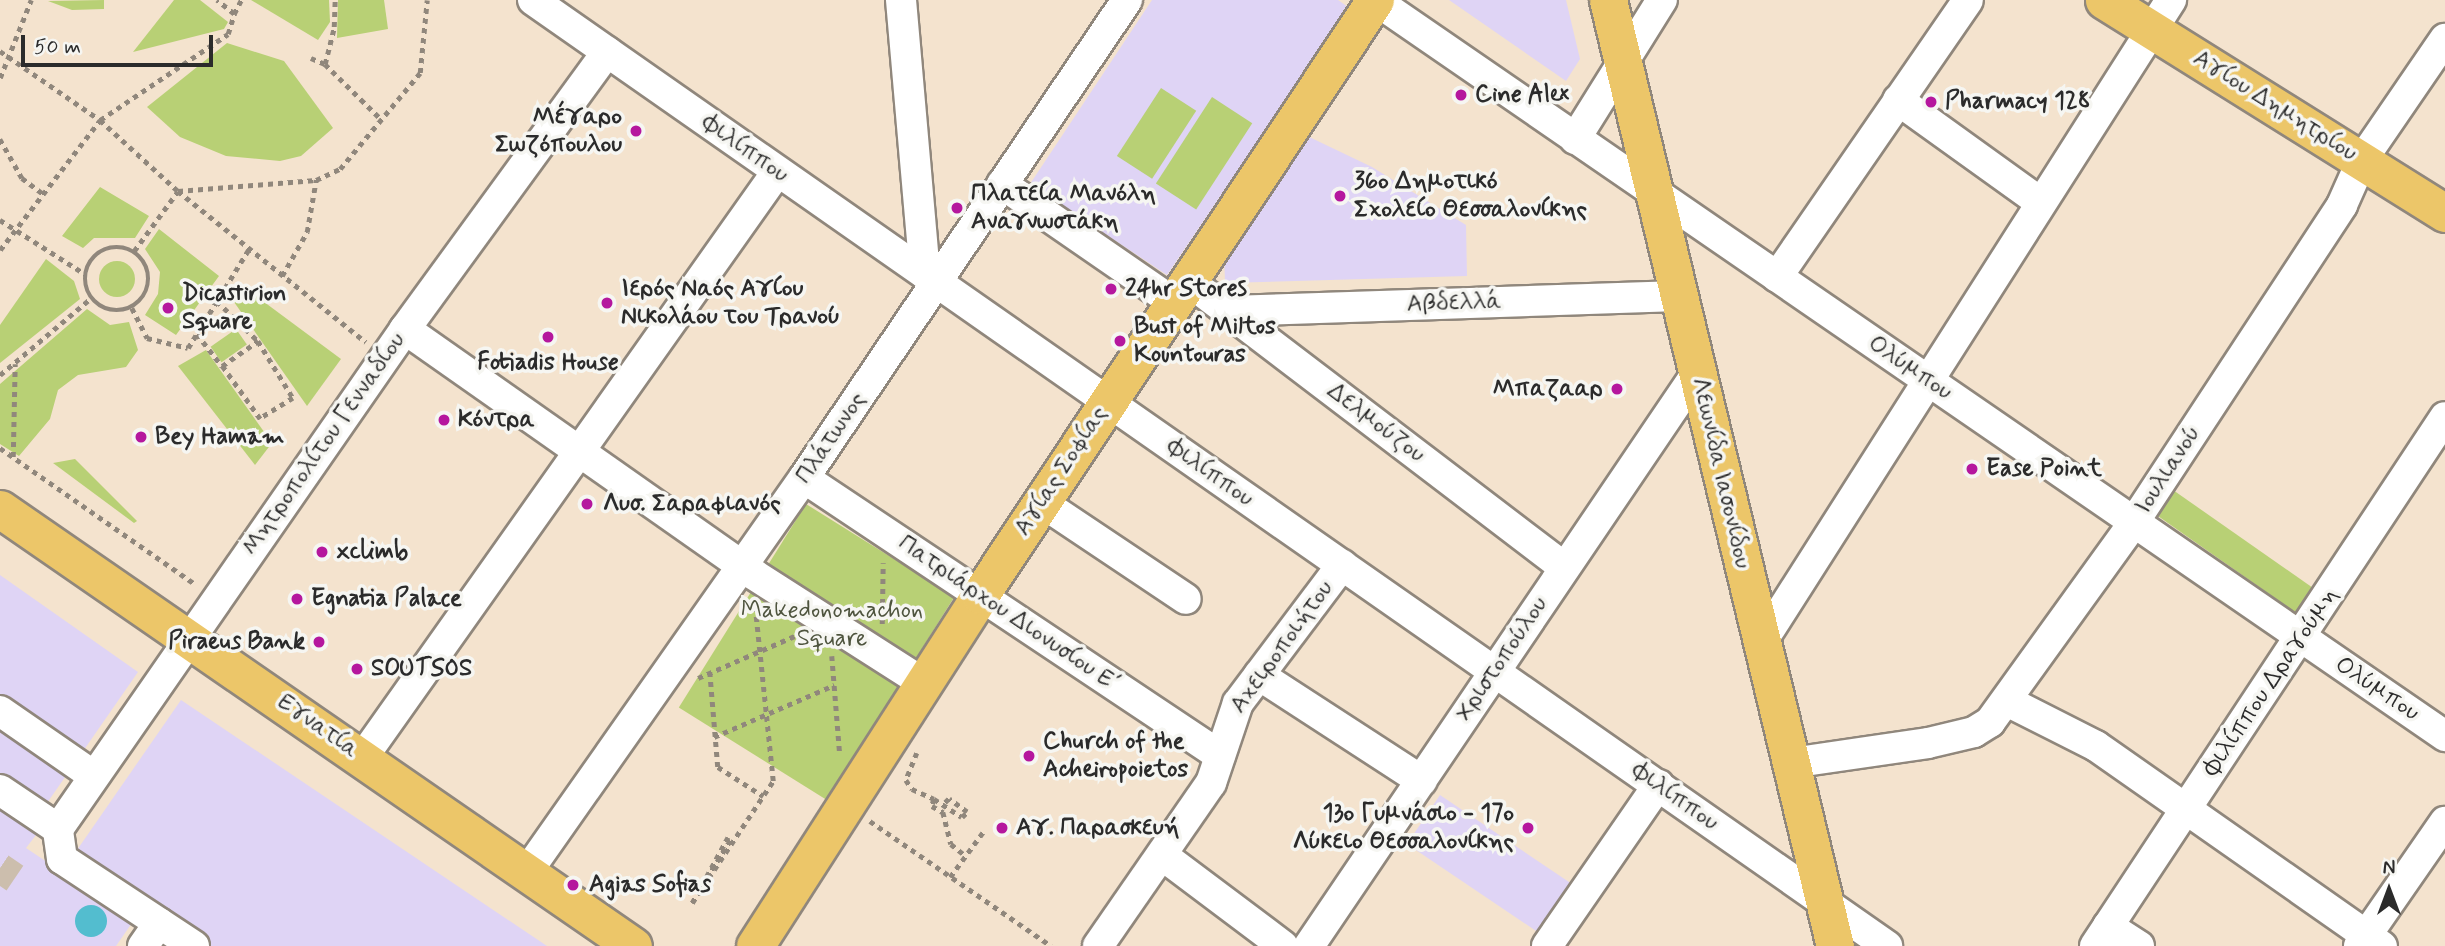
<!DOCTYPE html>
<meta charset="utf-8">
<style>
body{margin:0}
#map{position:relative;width:2445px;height:946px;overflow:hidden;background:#f4e3ce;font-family:Mynerve,sans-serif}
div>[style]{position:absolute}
.built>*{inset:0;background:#dfd4f5;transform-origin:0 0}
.green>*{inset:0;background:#b8d075;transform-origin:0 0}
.round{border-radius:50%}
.water>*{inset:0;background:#53bdcf}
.minor-tunnel>*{height:30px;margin-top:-15px;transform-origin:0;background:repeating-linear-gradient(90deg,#ccbead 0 30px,transparent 0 45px)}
.path>*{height:4.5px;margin-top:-2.25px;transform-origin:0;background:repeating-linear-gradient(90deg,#90877c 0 5px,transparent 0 10px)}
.path>.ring{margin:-2.25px;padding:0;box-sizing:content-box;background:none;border:4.5px solid #90877c;border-radius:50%}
.roads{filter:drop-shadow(2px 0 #90877c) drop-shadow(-2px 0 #90877c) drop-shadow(0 2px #90877c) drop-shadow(0 -2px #90877c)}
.minor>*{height:30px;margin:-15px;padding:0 15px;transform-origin:15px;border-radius:15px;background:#fff}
.major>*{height:37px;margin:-18.5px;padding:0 18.5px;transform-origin:18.5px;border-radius:18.5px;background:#ecc669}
.dots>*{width:19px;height:19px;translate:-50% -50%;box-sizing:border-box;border:4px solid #f6f6f2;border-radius:50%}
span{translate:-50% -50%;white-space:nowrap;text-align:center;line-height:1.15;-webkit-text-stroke:7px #f6f6f2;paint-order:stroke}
.poi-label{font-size:24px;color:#2b2b2b;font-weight:700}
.left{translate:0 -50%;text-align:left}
.right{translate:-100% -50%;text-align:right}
.street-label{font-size:24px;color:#2b2b2b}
.park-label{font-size:24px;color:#4e543e}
.north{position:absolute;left:2354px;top:855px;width:70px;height:70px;-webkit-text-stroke:5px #f6f6f2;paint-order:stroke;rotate:0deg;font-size:19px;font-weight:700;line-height:28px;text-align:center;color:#2b2b2b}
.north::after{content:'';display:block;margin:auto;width:24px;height:32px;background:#2b2b2b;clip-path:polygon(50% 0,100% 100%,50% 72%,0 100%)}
.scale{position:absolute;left:21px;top:35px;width:192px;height:32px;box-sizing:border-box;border:4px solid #2b2b2b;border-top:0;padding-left:9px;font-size:21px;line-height:24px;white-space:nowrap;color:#2b2b2b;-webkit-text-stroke:5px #f6f6f2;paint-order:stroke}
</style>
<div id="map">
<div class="built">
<div style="clip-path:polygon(1152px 0,1338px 0,1348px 7px,1167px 275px,1030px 184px)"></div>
<div style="clip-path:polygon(1449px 0,1566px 0,1580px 59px,1566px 81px)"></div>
<div style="clip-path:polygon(1303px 134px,1372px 167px,1466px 225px,1467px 276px,1225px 283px,1224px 249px)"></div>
<div style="clip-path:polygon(0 575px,138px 672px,29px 829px,36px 835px,26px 848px,134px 920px,116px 946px,0 946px)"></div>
<div style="clip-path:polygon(181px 700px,547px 946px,182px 946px,190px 934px,77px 850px)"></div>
<div style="left:1440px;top:795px;width:165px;height:59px;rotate:34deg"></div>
</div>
<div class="green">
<div style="clip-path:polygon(104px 0,104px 9px,72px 10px,48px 1px)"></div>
<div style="clip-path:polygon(174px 0,200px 0,228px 22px,224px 29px,133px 52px)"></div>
<div style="clip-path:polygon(251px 0,329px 0,330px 22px,318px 40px)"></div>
<div style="clip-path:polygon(338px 0,384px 0,388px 29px,337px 38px)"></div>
<div style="clip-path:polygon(227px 43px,284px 61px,333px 128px,301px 156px,280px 161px,226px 156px,180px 137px,147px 107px)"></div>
<div style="left:1161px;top:88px;width:42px;height:81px;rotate:33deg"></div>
<div style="left:1212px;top:97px;width:48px;height:103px;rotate:33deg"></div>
<div style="clip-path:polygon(100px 187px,149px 216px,135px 238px,94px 238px,83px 248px,62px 236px)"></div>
<div style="clip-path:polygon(159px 229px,219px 276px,176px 335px,145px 315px,158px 294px,160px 272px,145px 249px)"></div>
<div style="clip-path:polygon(46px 259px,74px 281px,80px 299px,0 363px,0 325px)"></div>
<div class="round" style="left:99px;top:261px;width:36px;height:36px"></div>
<div style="clip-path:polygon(237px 282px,341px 359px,307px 406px,227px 292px)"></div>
<div style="clip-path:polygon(87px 309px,110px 325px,129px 322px,138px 350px,126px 367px,78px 375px,58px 390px,50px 419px,19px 456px,0 444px,0 384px)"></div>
<div style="left:236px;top:329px;width:19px;height:31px;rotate:55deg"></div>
<div style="clip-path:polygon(206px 350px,272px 443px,255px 465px,178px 366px)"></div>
<div style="clip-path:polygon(75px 459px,137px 521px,134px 523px,53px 463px)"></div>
<div style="left:2173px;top:490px;width:171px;height:30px;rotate:35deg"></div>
<div style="left:806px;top:504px;width:175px;height:240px;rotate:32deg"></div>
</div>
<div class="water">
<div class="round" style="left:75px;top:905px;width:32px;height:32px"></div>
</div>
<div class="minor-tunnel">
<div style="left:0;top:868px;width:18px;rotate:34deg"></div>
</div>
<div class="path">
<div style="left:234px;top:14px;width:16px;rotate:-63deg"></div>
<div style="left:0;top:51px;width:121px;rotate:34.6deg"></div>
<div style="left:100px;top:120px;width:105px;rotate:42.3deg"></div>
<div style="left:178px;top:191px;width:241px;rotate:38.8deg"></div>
<div style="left:311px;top:58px;width:15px;rotate:23deg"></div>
<div style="left:325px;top:64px;width:78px;rotate:44.5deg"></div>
<div style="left:325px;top:64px;width:38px;rotate:-76deg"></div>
<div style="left:334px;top:27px;width:27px;rotate:-88deg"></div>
<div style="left:0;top:78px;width:84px;rotate:-68.3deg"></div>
<div style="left:0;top:139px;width:45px;rotate:60.6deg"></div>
<div style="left:22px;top:178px;width:26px;rotate:37deg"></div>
<div style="left:0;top:220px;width:101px;rotate:32.4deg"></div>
<div class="ring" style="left:85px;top:247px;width:59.5px;height:59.5px"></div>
<div style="left:0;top:250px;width:164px;rotate:-52.4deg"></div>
<div style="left:100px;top:120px;width:154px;rotate:-33.9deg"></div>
<div style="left:228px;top:34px;width:21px;rotate:-73deg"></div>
<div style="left:234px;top:14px;width:22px;rotate:-141deg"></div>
<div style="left:134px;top:251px;width:74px;rotate:-53.7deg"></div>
<div style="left:178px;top:191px;width:138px;rotate:-4.6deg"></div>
<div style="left:316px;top:180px;width:26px;rotate:-25deg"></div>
<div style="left:340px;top:169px;width:125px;rotate:-50.2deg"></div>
<div style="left:420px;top:73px;width:73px;rotate:-84.5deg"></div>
<div style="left:282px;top:276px;width:51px;rotate:-60.4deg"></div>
<div style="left:307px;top:232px;width:53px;rotate:-80.2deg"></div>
<div style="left:217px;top:301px;width:57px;rotate:44.3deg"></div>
<div style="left:258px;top:341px;width:67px;rotate:58.4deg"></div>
<div style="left:293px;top:398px;width:39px;rotate:148deg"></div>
<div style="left:260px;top:419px;width:65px;rotate:-125.6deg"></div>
<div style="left:222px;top:366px;width:44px;rotate:-34.8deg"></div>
<div style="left:132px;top:308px;width:34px;rotate:63deg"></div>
<div style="left:147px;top:338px;width:42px;rotate:13.7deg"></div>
<div style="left:188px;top:348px;width:116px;rotate:-58.4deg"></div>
<div style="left:197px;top:334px;width:41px;rotate:52deg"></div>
<div style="left:0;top:375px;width:119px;rotate:-40.2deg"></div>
<div style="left:0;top:448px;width:238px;rotate:34.9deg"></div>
<div style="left:13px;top:457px;width:93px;rotate:-88.8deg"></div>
<div style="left:882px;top:624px;width:61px;rotate:-89.1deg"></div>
<div style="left:832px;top:656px;width:99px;rotate:85.4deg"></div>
<div style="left:710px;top:672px;width:95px;rotate:85.2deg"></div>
<div style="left:718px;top:767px;width:54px;rotate:32.8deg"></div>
<div style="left:698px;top:678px;width:110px;rotate:-23.5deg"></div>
<div style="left:714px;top:737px;width:131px;rotate:-23.4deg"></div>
<div style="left:917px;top:753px;width:29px;rotate:112deg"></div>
<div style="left:906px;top:780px;width:11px;rotate:56deg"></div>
<div style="left:912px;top:789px;width:24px;rotate:24deg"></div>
<div style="left:934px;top:799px;width:7px;rotate:106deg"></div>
<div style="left:932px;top:806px;width:13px;rotate:29deg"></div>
<div style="left:943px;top:812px;width:33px;rotate:76deg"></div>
<div style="left:951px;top:844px;width:19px;rotate:39deg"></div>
<div style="left:934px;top:799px;width:33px;rotate:33deg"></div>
<div style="left:962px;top:817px;width:7px;rotate:-45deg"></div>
<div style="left:967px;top:812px;width:22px;rotate:-144deg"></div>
<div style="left:949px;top:799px;width:6px;rotate:135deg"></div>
<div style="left:870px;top:821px;width:220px;rotate:34.6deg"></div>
<div style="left:950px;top:877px;width:56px;rotate:-53.7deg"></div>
<div style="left:701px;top:887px;width:57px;rotate:-58deg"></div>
<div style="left:692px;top:903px;width:146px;rotate:-56.4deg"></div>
<div style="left:773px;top:781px;width:174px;rotate:-95.9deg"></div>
<div style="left:692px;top:903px;width:75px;rotate:-61.4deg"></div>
</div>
<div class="roads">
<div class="minor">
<div style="left:533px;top:0;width:1652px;rotate:34.94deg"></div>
<div style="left:901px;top:0;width:275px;rotate:85deg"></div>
<div style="left:1375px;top:0;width:1299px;rotate:34.52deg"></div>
<div style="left:1898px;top:100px;width:175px;rotate:35.7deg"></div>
<div style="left:1575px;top:139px;width:164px;rotate:-58deg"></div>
<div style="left:1002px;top:184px;width:208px;rotate:34.6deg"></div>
<div style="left:1777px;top:277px;width:336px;rotate:-55.4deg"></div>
<div style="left:1187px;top:280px;width:474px;rotate:37.3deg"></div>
<div style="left:1230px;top:311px;width:449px;rotate:-1.9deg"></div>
<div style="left:405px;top:329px;width:426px;rotate:35.1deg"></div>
<div style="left:753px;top:574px;width:204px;rotate:32.6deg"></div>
<div style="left:804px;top:478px;width:500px;rotate:33.7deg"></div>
<div style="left:1041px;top:502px;width:174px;rotate:33.8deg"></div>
<div style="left:1761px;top:643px;width:763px;rotate:-57.48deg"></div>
<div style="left:1259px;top:675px;width:194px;rotate:33deg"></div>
<div style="left:2007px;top:701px;width:100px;rotate:26.8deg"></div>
<div style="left:2096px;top:746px;width:349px;rotate:35deg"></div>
<div style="left:0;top:711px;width:114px;rotate:34.7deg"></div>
<div style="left:363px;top:757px;width:717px;rotate:-54.71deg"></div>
<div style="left:1791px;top:763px;width:138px;rotate:-8.3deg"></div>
<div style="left:1928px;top:743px;width:47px;rotate:-13.4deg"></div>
<div style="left:1974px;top:732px;width:19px;rotate:-32deg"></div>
<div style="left:1990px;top:722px;width:246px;rotate:-54.2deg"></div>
<div style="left:2134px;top:522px;width:379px;rotate:-56.7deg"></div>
<div style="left:2342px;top:205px;width:49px;rotate:-66deg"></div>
<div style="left:2362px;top:160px;width:147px;rotate:-55.6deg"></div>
<div style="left:0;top:790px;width:70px;rotate:33.9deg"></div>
<div style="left:1162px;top:855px;width:151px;rotate:36.9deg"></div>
<div style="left:527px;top:872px;width:482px;rotate:-54.9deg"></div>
<div style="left:804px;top:478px;width:577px;rotate:-55.95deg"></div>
<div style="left:2108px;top:926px;width:37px;rotate:33deg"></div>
<div style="left:143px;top:946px;width:28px;rotate:-55deg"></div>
<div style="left:194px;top:946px;width:158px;rotate:-146.6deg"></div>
<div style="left:62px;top:859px;width:30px;rotate:-98deg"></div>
<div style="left:58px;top:829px;width:609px;rotate:-55.24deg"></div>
<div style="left:405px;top:329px;width:343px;rotate:-53.9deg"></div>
<div style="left:1098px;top:946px;width:198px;rotate:-55.3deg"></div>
<div style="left:1211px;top:783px;width:84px;rotate:-71.4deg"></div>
<div style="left:1238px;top:703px;width:173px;rotate:-53deg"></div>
<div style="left:1309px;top:946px;width:692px;rotate:-55.9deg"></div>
<div style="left:1547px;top:946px;width:196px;rotate:-55.4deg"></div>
<div style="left:2095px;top:946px;width:634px;rotate:-56.51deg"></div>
<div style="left:2359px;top:946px;width:151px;rotate:-55.3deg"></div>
</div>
<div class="major">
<div style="left:1608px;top:0;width:973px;rotate:76.51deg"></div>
<div style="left:2104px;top:0;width:402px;rotate:32deg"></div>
<div style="left:0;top:509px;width:769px;rotate:34.62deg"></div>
<div style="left:755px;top:946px;width:417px;rotate:-57.3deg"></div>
<div style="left:980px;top:595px;width:714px;rotate:-56.42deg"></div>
</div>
</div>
<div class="dots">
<div style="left:1461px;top:95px;background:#b5179e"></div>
<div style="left:1931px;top:102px;background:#b5179e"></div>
<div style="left:636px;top:131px;background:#b5179e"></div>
<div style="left:1340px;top:196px;background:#b5179e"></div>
<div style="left:957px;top:208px;background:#b5179e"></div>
<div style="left:1111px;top:289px;background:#b5179e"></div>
<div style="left:607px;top:303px;background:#b5179e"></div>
<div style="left:168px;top:308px;background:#b5179e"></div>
<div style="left:548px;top:337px;background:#b5179e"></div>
<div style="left:1120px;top:341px;background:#b5179e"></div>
<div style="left:1617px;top:389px;background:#b5179e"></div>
<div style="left:444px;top:420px;background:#b5179e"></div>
<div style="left:141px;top:437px;background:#b5179e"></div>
<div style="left:1972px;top:469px;background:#b5179e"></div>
<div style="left:587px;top:504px;background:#b5179e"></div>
<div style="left:322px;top:552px;background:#b5179e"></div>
<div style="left:297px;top:599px;background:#b5179e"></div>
<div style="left:319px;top:642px;background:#b5179e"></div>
<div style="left:357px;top:669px;background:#b5179e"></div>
<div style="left:1029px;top:756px;background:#b5179e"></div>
<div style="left:1002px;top:828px;background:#b5179e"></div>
<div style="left:1528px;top:828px;background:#b5179e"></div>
<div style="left:573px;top:885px;background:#b5179e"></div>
</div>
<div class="poi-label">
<span class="left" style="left:1475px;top:95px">Cine Alex</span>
<span class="left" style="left:1945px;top:102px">Pharmacy 128</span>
<span class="right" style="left:622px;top:131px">Μέγαρο<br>Σωζόπουλου</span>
<span class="left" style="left:1354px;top:196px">36ο Δημοτικό<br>Σχολείο Θεσσαλονίκης</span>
<span class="left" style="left:971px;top:208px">Πλατεία Μανόλη<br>Αναγνωστάκη</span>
<span class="left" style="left:621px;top:303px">Ιερός Ναός Αγίου<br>Νικολάου του Τρανού</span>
<span class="left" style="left:1125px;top:289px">24hr Stores</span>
<span class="left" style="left:182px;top:308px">Dicastirion<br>Square</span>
<span class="left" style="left:1134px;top:341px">Bust of Miltos<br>Kountouras</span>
<span style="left:548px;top:363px">Fotiadis House</span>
<span class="right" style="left:1603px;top:389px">Μπαζααρ</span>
<span class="left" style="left:458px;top:420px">Κόντρα</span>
<span class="left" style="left:155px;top:437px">Bey Hamam</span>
<span class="left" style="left:1986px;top:469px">Ease Point</span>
<span class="left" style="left:603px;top:504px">Λυσ. Σαραφιανός</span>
<span class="left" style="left:336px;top:552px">xclimb</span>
<span class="left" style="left:311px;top:599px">Egnatia Palace</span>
<span class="right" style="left:305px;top:642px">Piraeus Bank</span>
<span class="left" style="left:371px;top:669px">SOUTSOS</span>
<span class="left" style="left:1043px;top:756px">Church of the<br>Acheiropoietos</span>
<span class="right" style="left:1514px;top:828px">13ο Γυμνάσιο - 17ο<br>Λύκειο Θεσσαλονίκης</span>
<span class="left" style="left:1016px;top:828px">Αγ. Παρασκευή</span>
<span class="left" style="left:589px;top:885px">Agias Sofias</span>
</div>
<div class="street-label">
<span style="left:2275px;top:106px;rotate:32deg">Αγίου Δημητρίου</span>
<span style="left:745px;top:149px;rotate:35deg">Φιλίππου</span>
<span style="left:1454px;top:303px;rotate:-2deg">Αβδελλά</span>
<span style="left:1910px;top:368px;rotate:34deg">Ολύμπου</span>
<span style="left:1376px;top:423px;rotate:37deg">Δελμούζου</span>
<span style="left:831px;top:438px;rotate:-56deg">Πλάτωνος</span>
<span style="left:324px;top:444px;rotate:-55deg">Μητροπολίτου Γενναδίου</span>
<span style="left:2168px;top:470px;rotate:-57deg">Ιουλιανού</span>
<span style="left:1061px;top:471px;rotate:-57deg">Αγίας Σοφίας</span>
<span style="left:1210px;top:473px;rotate:35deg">Φιλίππου</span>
<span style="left:1721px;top:473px;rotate:77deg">Λεωνίδα Ιασονίδου</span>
<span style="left:1012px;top:616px;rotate:34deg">Πατριάρχου Διονυσίου Ε΄</span>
<span style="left:1282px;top:647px;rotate:-54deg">Αχειροποιήτου</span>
<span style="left:1502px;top:659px;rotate:-56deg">Χριστοπούλου</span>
<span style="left:2271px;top:682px;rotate:-56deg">Φιλίππου Δραγούμη</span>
<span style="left:2377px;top:689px;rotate:34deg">Ολύμπου</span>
<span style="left:318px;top:726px;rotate:35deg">Εγνατία</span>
<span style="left:1675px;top:797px;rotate:35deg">Φιλίππου</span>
</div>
<div class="park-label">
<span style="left:832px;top:625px">Makedonomachon<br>Square</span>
</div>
<div class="north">N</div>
<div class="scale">50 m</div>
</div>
